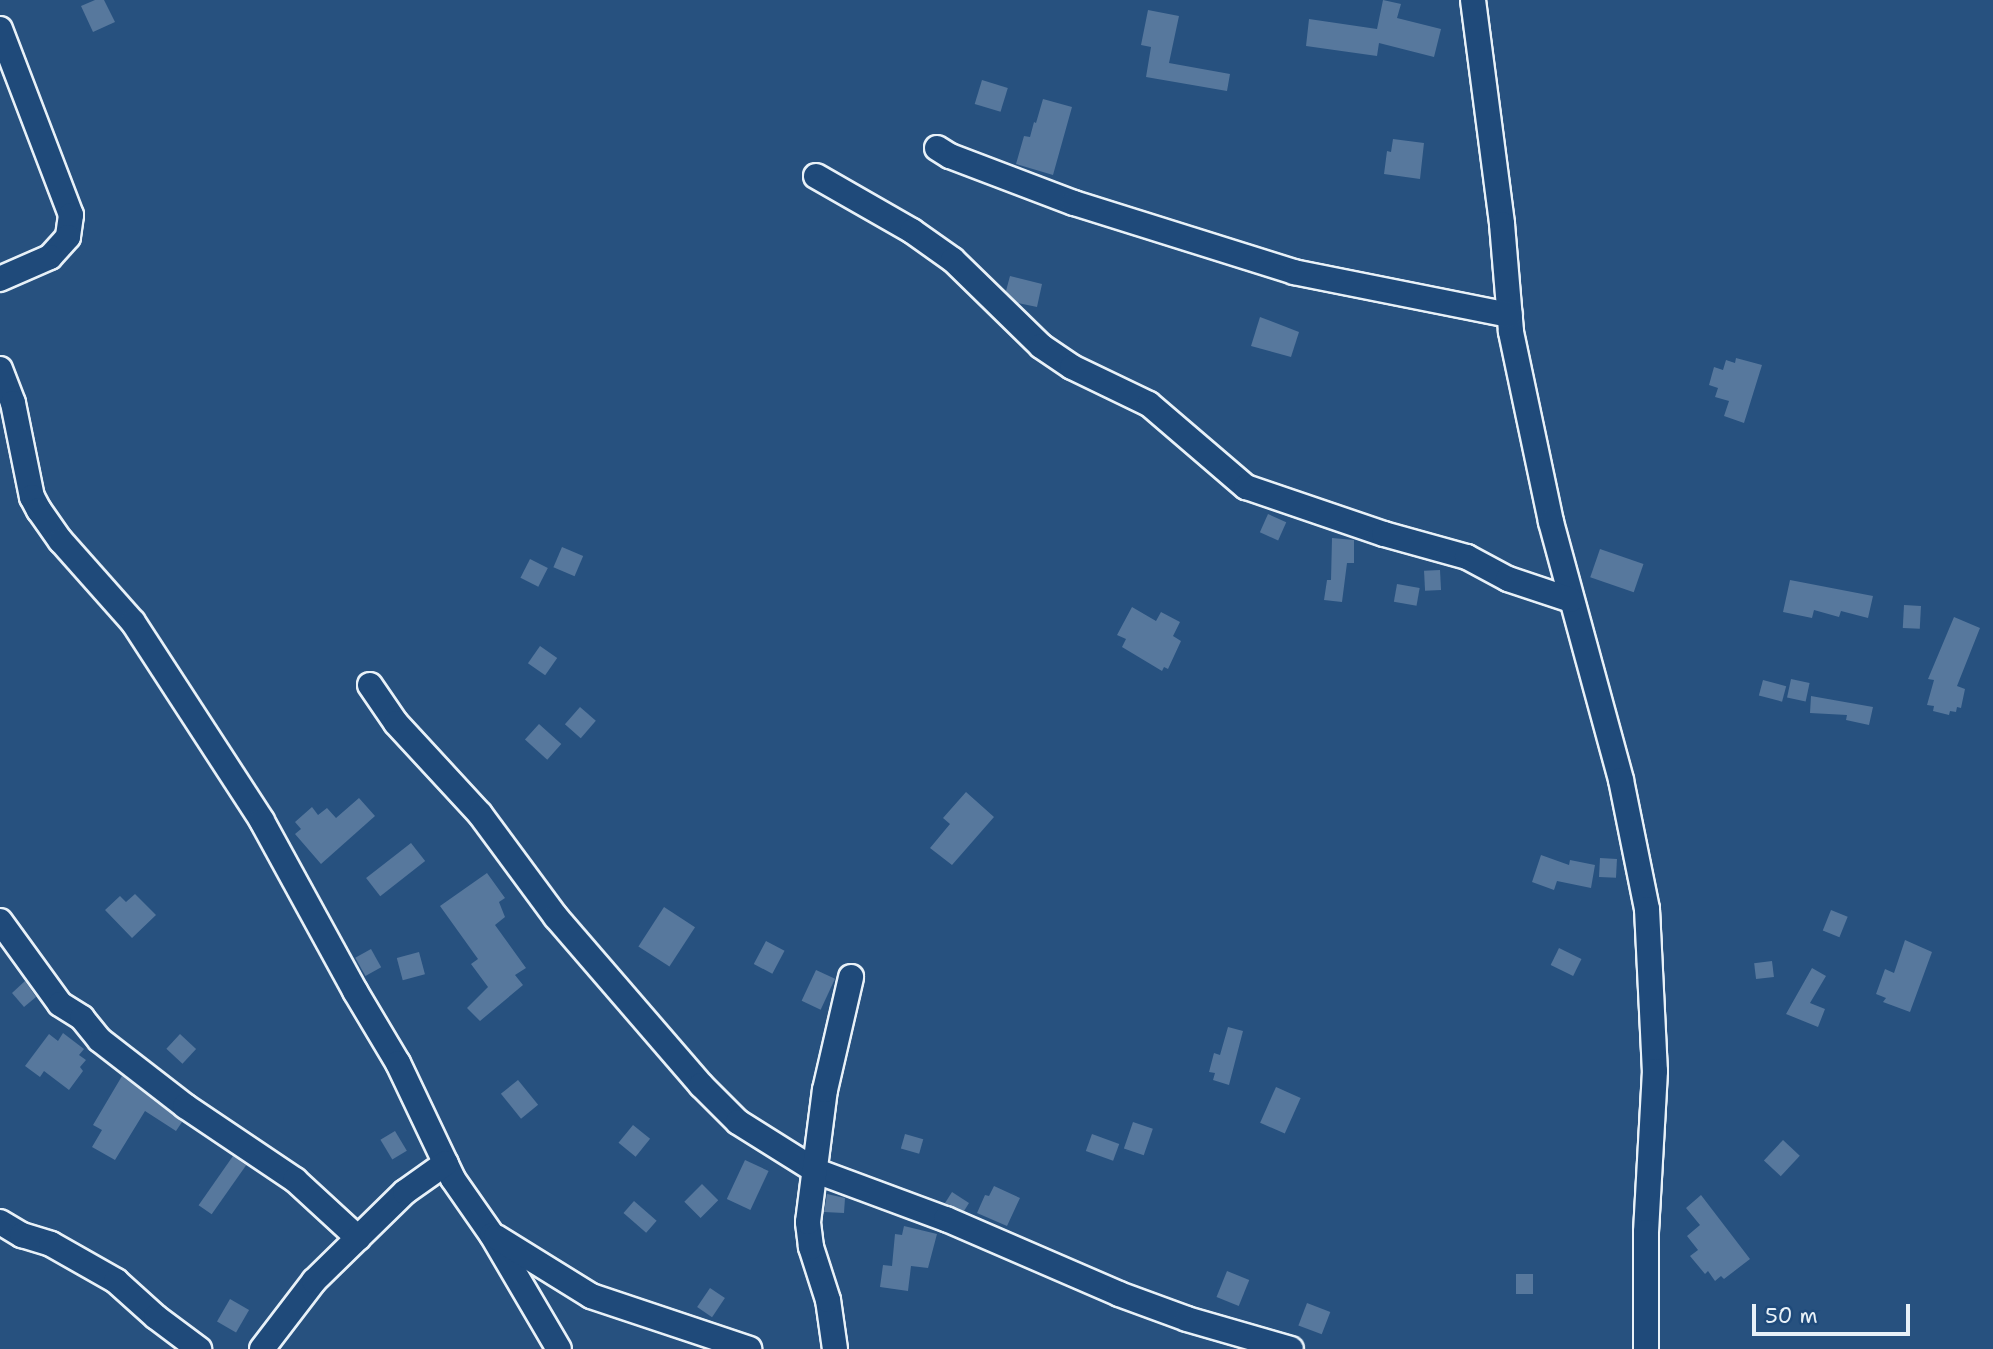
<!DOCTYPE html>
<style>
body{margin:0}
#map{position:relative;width:1993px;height:1349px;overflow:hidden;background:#27517f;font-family:"Shantell Sans",sans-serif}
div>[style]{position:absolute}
.building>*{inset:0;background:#57789d;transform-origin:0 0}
.roads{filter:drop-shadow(2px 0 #e8f1f8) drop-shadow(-2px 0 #e8f1f8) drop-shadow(0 2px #e8f1f8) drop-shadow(0 -2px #e8f1f8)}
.minor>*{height:24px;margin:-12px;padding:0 12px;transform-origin:12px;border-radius:12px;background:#1f4a7a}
span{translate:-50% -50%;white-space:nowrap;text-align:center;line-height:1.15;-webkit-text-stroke:5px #1f4a7a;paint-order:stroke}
.scale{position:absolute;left:1752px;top:1304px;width:158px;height:32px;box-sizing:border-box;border:4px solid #e8f1f8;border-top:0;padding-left:9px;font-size:21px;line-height:24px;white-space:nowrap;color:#e8f1f8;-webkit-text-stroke:5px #1f4a7a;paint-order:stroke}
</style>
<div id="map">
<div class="building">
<div style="clip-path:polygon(95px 0,104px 0,115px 22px,93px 32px,81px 6px)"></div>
<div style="clip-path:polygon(1383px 0,1401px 4px,1397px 18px,1441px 29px,1434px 57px,1379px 43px,1377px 56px,1306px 46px,1309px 19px,1377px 29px)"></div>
<div style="clip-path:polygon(1148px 10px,1179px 16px,1169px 63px,1230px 74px,1227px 91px,1146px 77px,1151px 47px,1141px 45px)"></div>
<div style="left:982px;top:80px;width:27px;height:25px;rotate:17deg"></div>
<div style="clip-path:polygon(1043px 99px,1072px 107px,1053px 175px,1016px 164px,1024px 136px,1030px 137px,1034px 122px,1036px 123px)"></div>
<div style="clip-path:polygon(1393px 139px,1424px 143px,1420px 179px,1384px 174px,1387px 151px,1391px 152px)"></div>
<div style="clip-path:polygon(1010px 276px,1042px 284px,1037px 307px,1018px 303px,1006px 291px)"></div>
<div style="clip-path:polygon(1260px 317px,1299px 332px,1291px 357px,1251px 346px)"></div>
<div style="clip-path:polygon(1736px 358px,1762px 365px,1744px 423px,1724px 416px,1729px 401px,1715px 397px,1718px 388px,1709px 385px,1714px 367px,1723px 370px,1726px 360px,1735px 363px)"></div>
<div style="left:1268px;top:514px;width:20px;height:20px;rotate:24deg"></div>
<div style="clip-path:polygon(1332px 538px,1354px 540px,1354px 563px,1347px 563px,1342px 602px,1324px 600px,1327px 580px,1331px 580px)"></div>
<div style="left:562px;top:547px;width:23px;height:22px;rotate:23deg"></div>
<div style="left:1600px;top:549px;width:46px;height:30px;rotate:19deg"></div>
<div style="left:530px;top:559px;width:20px;height:21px;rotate:27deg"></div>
<div style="left:1440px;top:570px;width:20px;height:16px;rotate:87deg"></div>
<div style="clip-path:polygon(1790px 580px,1873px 596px,1868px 618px,1841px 611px,1839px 617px,1814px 610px,1812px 618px,1783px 612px)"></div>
<div style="left:1397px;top:584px;width:23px;height:18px;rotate:10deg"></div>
<div style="left:1904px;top:605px;width:17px;height:23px;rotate:3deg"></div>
<div style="clip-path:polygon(1132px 607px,1156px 621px,1161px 612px,1180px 622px,1173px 636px,1181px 641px,1168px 669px,1164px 667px,1162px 671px,1122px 647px,1126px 639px,1117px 635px)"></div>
<div style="clip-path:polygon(1954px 617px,1980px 628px,1957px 686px,1965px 689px,1961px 708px,1957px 707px,1956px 712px,1950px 711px,1949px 715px,1933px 711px,1934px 706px,1927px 705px,1934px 680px,1928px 679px)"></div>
<div style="left:540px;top:646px;width:21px;height:21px;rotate:35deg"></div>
<div style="left:1791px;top:679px;width:19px;height:19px;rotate:12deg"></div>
<div style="left:1763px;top:680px;width:24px;height:16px;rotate:15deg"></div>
<div style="clip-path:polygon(1811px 696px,1873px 707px,1869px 725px,1846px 720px,1847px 715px,1810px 713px)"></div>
<div style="left:580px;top:707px;width:21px;height:23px;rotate:41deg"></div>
<div style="left:539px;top:724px;width:30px;height:21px;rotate:42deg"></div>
<div style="clip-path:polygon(966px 792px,994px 817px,952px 865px,930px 848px,950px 824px,943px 818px)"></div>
<div style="clip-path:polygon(359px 798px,375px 816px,321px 864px,295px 834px,301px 829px,295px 822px,312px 807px,318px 815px,327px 808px,336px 818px)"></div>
<div style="left:411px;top:843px;width:23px;height:57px;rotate:52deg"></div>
<div style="clip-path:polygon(1541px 855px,1569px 865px,1570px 860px,1595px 865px,1591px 888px,1557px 881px,1554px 890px,1532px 882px)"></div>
<div style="left:1600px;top:858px;width:17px;height:19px;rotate:3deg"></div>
<div style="clip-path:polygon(487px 873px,505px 898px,499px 902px,505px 917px,495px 925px,526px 968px,515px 975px,523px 985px,480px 1021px,467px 1008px,488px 987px,471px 964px,478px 959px,440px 906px)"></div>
<div style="clip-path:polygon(135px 894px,156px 915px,132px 938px,105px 910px,120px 896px,126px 902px)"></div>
<div style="left:664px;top:907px;width:37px;height:47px;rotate:33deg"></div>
<div style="left:1831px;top:910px;width:18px;height:22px;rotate:22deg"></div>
<div style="clip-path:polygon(1905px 940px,1932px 952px,1910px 1012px,1883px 1002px,1886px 998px,1876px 994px,1885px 969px,1894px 973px)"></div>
<div style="left:766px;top:941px;width:21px;height:26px;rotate:28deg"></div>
<div style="left:1559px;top:948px;width:25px;height:19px;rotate:26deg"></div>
<div style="left:371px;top:949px;width:21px;height:18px;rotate:61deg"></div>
<div style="left:419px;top:952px;width:23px;height:23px;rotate:75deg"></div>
<div style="left:1772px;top:961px;width:16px;height:18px;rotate:83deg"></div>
<div style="clip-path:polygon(1812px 968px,1826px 976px,1810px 1003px,1825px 1009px,1818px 1027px,1786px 1014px)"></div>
<div style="left:816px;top:970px;width:21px;height:34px;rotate:25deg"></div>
<div style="clip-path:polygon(25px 981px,36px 997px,24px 1007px,12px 993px)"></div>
<div style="clip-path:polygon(1228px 1027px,1243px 1031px,1229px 1085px,1213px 1080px,1215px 1073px,1209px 1072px,1214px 1053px,1220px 1055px)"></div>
<div style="clip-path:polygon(63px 1033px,84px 1049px,79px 1055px,86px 1060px,80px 1067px,83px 1071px,69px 1090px,44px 1071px,40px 1077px,25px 1066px,49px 1034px,58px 1041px)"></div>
<div style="left:180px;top:1034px;width:22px;height:20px;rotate:43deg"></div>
<div style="clip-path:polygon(122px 1076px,182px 1122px,176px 1131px,145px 1111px,115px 1160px,92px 1147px,102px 1130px,93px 1125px)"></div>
<div style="left:518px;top:1080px;width:32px;height:22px;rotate:51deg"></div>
<div style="left:1276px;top:1087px;width:27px;height:39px;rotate:24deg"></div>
<div style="left:1133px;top:1122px;width:21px;height:28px;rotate:19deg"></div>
<div style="left:633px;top:1125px;width:22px;height:23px;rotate:39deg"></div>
<div style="left:395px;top:1131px;width:23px;height:17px;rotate:59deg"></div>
<div style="left:905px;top:1134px;width:19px;height:15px;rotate:16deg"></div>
<div style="left:1092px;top:1134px;width:29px;height:18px;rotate:20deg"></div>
<div style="left:1783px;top:1140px;width:23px;height:28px;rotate:43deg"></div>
<div style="left:233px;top:1156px;width:16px;height:60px;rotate:35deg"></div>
<div style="left:745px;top:1160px;width:26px;height:43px;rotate:25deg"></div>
<div style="left:702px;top:1184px;width:23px;height:25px;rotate:45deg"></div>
<div style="clip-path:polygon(994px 1186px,1020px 1198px,1007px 1226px,977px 1213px,985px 1195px,989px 1196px)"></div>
<div style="clip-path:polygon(952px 1192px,969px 1203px,964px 1211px,945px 1203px)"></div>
<div style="clip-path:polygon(827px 1194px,845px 1198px,844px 1213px,824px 1212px)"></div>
<div style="clip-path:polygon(1701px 1195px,1750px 1259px,1724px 1279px,1721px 1276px,1715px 1281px,1708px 1271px,1705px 1274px,1690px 1256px,1698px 1250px,1687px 1236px,1700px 1225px,1686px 1208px)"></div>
<div style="left:634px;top:1201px;width:30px;height:16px;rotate:41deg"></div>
<div style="clip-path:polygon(904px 1226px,937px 1234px,928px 1268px,911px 1266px,908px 1291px,880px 1287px,883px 1265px,892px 1266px,895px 1234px,902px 1235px)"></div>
<div style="left:1227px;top:1271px;width:24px;height:28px;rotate:22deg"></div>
<div style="left:1516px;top:1274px;width:17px;height:20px"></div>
<div style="left:710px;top:1288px;width:18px;height:23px;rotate:34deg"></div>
<div style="left:230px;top:1299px;width:22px;height:26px;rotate:30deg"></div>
<div style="left:1307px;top:1303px;width:25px;height:24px;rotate:21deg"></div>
</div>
<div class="roads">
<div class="minor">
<div style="left:1473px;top:0;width:226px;rotate:82.6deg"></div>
<div style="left:1502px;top:224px;width:108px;rotate:85.2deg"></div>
<div style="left:1511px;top:332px;width:194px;rotate:78.1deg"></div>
<div style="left:1551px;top:522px;width:267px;rotate:74.8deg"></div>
<div style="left:1621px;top:780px;width:132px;rotate:78.6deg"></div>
<div style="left:1647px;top:909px;width:162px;rotate:87.2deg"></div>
<div style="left:1655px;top:1071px;width:161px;rotate:93.2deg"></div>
<div style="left:1646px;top:1232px;width:117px;rotate:90deg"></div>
<div style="left:0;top:29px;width:199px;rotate:69.1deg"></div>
<div style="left:71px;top:215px;width:22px;rotate:98deg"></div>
<div style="left:68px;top:237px;width:27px;rotate:132deg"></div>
<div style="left:50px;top:257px;width:55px;rotate:156.3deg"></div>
<div style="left:937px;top:148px;width:15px;rotate:32deg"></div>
<div style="left:950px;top:156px;width:133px;rotate:20.8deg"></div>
<div style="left:1074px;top:203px;width:231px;rotate:17.4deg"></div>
<div style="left:1294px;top:272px;width:220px;rotate:11.3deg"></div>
<div style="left:816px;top:176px;width:111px;rotate:29.8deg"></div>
<div style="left:912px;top:231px;width:50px;rotate:35.3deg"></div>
<div style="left:953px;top:260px;width:123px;rotate:44.3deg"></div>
<div style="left:1041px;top:346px;width:37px;rotate:34deg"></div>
<div style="left:1072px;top:367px;width:85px;rotate:25.7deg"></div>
<div style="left:1149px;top:404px;width:128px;rotate:40.6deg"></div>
<div style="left:1246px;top:487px;width:146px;rotate:18.8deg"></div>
<div style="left:1384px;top:534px;width:86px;rotate:15.5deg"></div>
<div style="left:1467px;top:557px;width:47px;rotate:28.2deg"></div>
<div style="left:1508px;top:579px;width:66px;rotate:18.4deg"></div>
<div style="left:0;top:369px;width:36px;rotate:69deg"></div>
<div style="left:13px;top:403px;width:96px;rotate:78.6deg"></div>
<div style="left:32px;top:497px;width:15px;rotate:62deg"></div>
<div style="left:39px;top:510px;width:38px;rotate:55deg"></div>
<div style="left:61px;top:541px;width:108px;rotate:48.4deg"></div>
<div style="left:133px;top:622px;width:237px;rotate:57deg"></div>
<div style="left:262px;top:821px;width:194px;rotate:61.3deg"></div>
<div style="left:355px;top:991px;width:84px;rotate:59.2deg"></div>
<div style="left:398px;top:1063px;width:128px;rotate:64.6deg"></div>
<div style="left:453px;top:1179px;width:68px;rotate:55.1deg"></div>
<div style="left:492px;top:1235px;width:132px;rotate:59.6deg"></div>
<div style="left:370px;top:685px;width:46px;rotate:55.6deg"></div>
<div style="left:396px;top:723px;width:124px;rotate:47.3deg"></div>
<div style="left:480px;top:814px;width:128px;rotate:53.6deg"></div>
<div style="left:556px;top:917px;width:222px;rotate:49.2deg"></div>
<div style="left:701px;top:1085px;width:52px;rotate:45deg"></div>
<div style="left:738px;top:1122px;width:92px;rotate:32.1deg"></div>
<div style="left:816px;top:1171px;width:139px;rotate:20.3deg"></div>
<div style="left:946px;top:1219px;width:189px;rotate:23.4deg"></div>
<div style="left:1119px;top:1294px;width:72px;rotate:20.2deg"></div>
<div style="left:1187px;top:1319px;width:108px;rotate:16.1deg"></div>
<div style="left:0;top:921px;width:102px;rotate:54.1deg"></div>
<div style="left:60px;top:1004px;width:26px;rotate:32deg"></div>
<div style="left:82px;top:1018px;width:28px;rotate:51deg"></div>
<div style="left:100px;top:1040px;width:108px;rotate:37.8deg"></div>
<div style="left:185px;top:1106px;width:133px;rotate:33.9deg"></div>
<div style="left:295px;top:1180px;width:86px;rotate:42.6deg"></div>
<div style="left:0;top:1222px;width:26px;rotate:31deg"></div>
<div style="left:22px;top:1235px;width:30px;rotate:17deg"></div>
<div style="left:51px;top:1244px;width:75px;rotate:29.6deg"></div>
<div style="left:116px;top:1281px;width:54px;rotate:42deg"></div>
<div style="left:156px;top:1317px;width:54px;rotate:36.7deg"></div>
<div style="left:496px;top:1237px;width:112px;rotate:31.8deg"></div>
<div style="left:591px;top:1296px;width:167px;rotate:18.5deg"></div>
<div style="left:262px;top:1349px;width:86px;rotate:-52.6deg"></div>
<div style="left:314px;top:1281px;width:127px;rotate:-44.4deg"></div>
<div style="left:405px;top:1192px;width:50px;rotate:-35.3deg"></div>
<div style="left:835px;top:1349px;width:49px;rotate:-98.1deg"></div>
<div style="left:828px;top:1300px;width:56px;rotate:-107.8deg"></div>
<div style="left:811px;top:1247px;width:25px;rotate:-97deg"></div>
<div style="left:808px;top:1222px;width:133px;rotate:-82.7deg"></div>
<div style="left:825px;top:1090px;width:116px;rotate:-77deg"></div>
</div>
</div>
<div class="scale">50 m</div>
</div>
